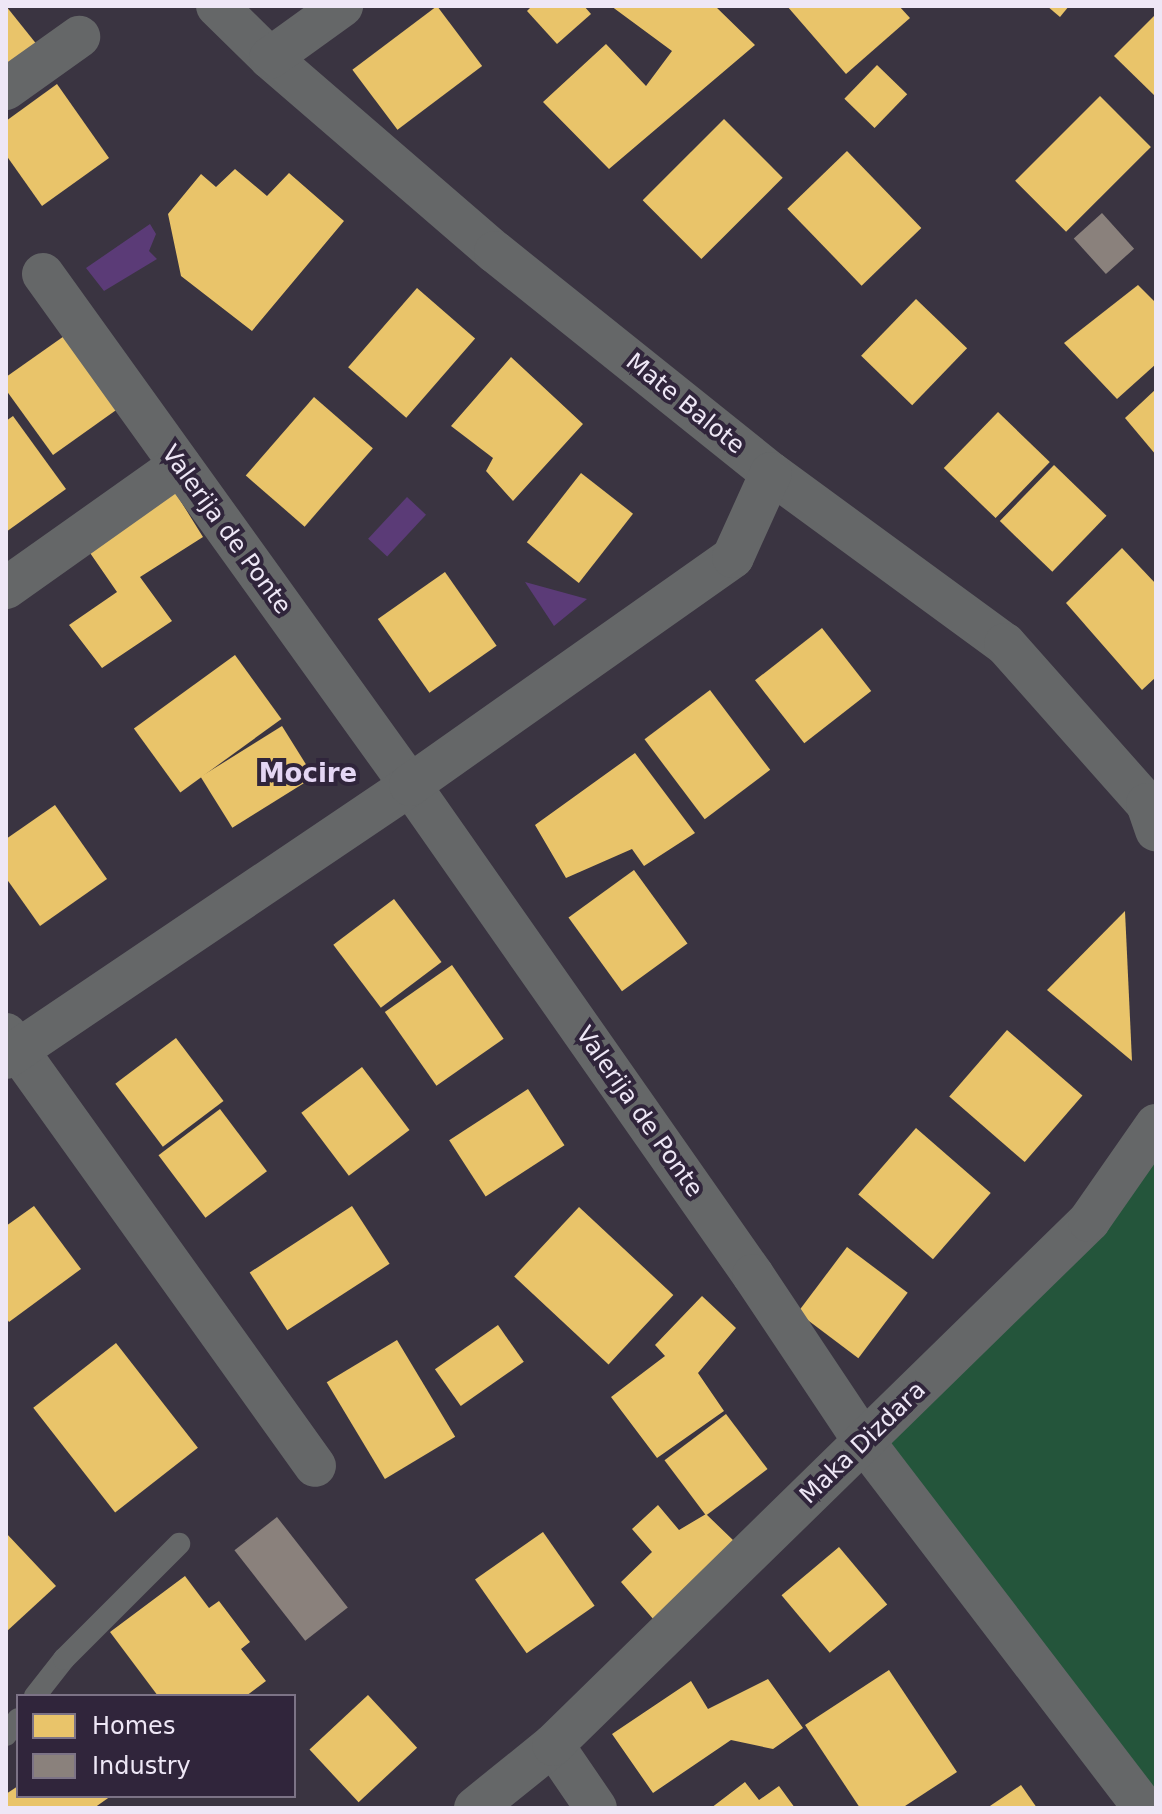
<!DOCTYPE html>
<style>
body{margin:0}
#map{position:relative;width:1162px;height:1814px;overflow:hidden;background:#3a3441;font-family:"DejaVu Sans",sans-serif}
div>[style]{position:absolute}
.green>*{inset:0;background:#24553b}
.water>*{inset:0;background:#5b3b77;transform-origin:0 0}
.homes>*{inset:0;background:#e9c46a;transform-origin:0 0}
.industry>*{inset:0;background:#8a817c;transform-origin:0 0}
.service>*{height:22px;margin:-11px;padding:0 11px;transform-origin:11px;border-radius:11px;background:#656768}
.minor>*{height:42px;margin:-21px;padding:0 21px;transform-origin:21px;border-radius:21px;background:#656768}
span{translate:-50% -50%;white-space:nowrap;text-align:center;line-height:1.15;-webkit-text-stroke:8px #30253b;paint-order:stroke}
.street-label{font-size:24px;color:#eee7f6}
.neighbourhood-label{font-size:26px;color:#e4d6f4;font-weight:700}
.frame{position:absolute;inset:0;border:8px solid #eee7f6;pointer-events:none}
.legend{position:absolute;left:16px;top:1694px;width:280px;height:104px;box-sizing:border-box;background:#30253b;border:2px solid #7c7386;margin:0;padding:10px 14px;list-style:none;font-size:24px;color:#eee7f6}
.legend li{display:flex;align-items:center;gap:16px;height:40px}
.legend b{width:40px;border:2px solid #7c7386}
</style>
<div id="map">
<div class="green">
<div style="clip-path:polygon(1156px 1125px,1156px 1808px,865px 1443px)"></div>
</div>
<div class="water">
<div style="clip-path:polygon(150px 224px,156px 234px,149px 251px,157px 259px,104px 291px,86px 268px)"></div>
<div style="left:407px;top:497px;width:26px;height:57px;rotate:43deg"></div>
<div style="clip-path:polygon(525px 582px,587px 599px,554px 626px)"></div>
</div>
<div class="homes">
<div style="clip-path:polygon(6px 6px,38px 46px,6px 69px)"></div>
<div style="left:437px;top:6px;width:75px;height:106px;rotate:53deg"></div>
<div style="clip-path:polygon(532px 6px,584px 6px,591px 14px,557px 44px,527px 11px)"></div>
<div style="clip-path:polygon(611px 6px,715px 6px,755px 45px,609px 169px,543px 102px,606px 44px,646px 86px,672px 51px)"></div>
<div style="clip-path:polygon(787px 6px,899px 6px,910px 18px,846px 74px)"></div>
<div style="clip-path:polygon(1047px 6px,1069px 6px,1060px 17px)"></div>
<div style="clip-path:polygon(1156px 14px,1156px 97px,1114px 56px)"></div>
<div style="left:877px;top:65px;width:42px;height:47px;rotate:44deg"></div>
<div style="clip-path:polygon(57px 84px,109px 158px,42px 206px,6px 155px,6px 121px)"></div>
<div style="left:1100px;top:96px;width:72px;height:120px;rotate:45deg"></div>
<div style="left:724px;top:119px;width:83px;height:115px;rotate:45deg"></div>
<div style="left:847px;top:151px;width:107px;height:83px;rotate:46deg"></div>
<div style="clip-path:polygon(235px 169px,267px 196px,289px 173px,344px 221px,252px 331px,181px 276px,168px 214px,201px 174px,216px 187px)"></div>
<div style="clip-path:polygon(1138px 285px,1156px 303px,1156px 364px,1117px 399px,1064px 343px)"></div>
<div style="left:417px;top:288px;width:77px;height:105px;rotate:41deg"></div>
<div style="left:916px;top:299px;width:71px;height:79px;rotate:44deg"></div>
<div style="clip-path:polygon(67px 334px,119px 408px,53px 455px,6px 390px,6px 377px)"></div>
<div style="clip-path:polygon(511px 357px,583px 424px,513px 501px,486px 471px,493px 458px,451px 426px)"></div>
<div style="clip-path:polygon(1156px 389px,1156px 455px,1125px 418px)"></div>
<div style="left:314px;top:397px;width:78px;height:104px;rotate:41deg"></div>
<div style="left:998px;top:412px;width:72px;height:78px;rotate:44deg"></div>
<div style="clip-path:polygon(13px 416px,66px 489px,6px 532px,6px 421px)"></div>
<div style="left:1054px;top:465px;width:73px;height:78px;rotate:44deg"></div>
<div style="left:581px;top:473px;width:66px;height:88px;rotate:38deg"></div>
<div style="clip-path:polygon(175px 492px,203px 537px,140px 577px,172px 621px,102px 668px,69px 625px,117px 592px,88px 550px)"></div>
<div style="clip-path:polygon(1122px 548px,1156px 584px,1156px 677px,1142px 690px,1066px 603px)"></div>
<div style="left:445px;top:572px;width:90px;height:82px;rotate:55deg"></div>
<div style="left:822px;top:628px;width:80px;height:85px;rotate:52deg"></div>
<div style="left:235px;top:655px;width:79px;height:125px;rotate:54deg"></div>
<div style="left:710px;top:690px;width:100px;height:82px;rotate:53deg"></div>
<div style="left:282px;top:726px;width:60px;height:96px;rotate:58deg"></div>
<div style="clip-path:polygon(635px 753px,695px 833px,644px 866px,632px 849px,566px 878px,535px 825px)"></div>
<div style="clip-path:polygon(55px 805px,107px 879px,40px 926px,6px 878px,6px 839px)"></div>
<div style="left:634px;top:870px;width:91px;height:81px;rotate:54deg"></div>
<div style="left:394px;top:899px;width:79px;height:76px;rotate:53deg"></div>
<div style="clip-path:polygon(1125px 911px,1132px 1061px,1047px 990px)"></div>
<div style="left:452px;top:965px;width:90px;height:82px;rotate:55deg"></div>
<div style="left:1007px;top:1030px;width:100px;height:88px;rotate:41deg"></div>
<div style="left:176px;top:1038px;width:79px;height:76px;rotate:53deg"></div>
<div style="left:362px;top:1067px;width:79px;height:76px;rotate:53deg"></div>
<div style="left:528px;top:1089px;width:67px;height:94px;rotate:57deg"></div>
<div style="left:220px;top:1109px;width:78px;height:77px;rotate:53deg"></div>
<div style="left:916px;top:1128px;width:99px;height:88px;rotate:41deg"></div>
<div style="clip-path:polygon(34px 1206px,81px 1269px,9px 1322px,6px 1317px,6px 1226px)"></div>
<div style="left:352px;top:1206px;width:69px;height:122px;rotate:57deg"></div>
<div style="left:579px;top:1207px;width:129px;height:95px;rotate:43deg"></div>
<div style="left:847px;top:1247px;width:76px;height:82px;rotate:37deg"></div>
<div style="clip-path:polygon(702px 1296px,736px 1328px,698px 1373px,724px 1411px,657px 1458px,611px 1397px,665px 1356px,655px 1345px)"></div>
<div style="left:498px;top:1325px;width:45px;height:77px;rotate:55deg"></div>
<div style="left:397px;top:1340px;width:113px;height:82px;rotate:59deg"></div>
<div style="left:116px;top:1343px;width:133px;height:105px;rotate:52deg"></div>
<div style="left:726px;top:1414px;width:69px;height:77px;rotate:53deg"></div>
<div style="clip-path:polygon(658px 1505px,679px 1530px,706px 1514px,734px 1541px,654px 1620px,621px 1582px,652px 1552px,632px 1529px)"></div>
<div style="left:543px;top:1532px;width:90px;height:83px;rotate:55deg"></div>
<div style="clip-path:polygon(6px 1533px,56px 1586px,6px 1632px)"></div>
<div style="left:839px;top:1547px;width:75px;height:75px;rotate:50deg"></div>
<div style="clip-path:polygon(185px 1576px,209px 1608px,219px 1601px,250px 1642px,241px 1649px,266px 1681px,246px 1696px,158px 1696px,110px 1632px)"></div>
<div style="clip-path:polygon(889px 1670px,957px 1772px,902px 1808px,860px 1808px,805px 1725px)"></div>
<div style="clip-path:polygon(768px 1679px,803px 1728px,773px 1749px,731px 1740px,653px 1793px,612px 1734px,691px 1681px,708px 1709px)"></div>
<div style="left:368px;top:1695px;width:72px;height:80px;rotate:47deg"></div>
<div style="clip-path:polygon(745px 1782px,759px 1800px,779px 1786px,795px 1808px,711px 1808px)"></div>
<div style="clip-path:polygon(1021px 1785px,1037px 1808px,987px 1808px)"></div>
<div style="clip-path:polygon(18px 1786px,18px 1796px,111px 1796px,94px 1808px,8px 1808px,6px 1794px)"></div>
</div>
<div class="industry">
<div style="left:1102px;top:213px;width:48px;height:38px;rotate:48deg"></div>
<div style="left:277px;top:1517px;width:115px;height:54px;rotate:52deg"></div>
</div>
<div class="service">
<div style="left:35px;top:1696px;width:47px;rotate:-51.9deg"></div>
<div style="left:64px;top:1659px;width:163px;rotate:-45deg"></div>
<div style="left:6px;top:1735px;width:20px;rotate:-53deg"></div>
</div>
<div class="minor">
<div style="left:217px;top:6px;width:74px;rotate:44.5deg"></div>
<div style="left:270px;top:58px;width:297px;rotate:40.8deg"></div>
<div style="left:495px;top:252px;width:354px;rotate:38.7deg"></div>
<div style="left:771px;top:473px;width:290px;rotate:36.2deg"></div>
<div style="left:1005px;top:644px;width:214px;rotate:48.4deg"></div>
<div style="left:1147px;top:804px;width:28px;rotate:71deg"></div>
<div style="left:270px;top:58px;width:89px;rotate:-35.8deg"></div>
<div style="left:6px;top:89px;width:90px;rotate:-35.5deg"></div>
<div style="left:43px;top:274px;width:629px;rotate:54.31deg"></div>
<div style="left:410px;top:785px;width:598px;rotate:55.01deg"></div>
<div style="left:753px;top:1275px;width:202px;rotate:56.3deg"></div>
<div style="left:865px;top:1443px;width:459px;rotate:52.6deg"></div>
<div style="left:6px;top:588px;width:213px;rotate:-35.3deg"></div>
<div style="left:6px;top:1034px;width:531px;rotate:54.42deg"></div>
<div style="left:6px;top:1058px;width:488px;rotate:-34deg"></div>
<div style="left:410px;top:785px;width:395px;rotate:-35.2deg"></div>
<div style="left:733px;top:557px;width:92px;rotate:-65.7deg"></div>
<div style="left:553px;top:1745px;width:76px;rotate:55.7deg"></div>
<div style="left:475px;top:1808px;width:100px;rotate:-38.9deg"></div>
<div style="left:553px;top:1745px;width:750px;rotate:-44.35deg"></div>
<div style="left:1089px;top:1221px;width:117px;rotate:-55.1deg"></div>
</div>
<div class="street-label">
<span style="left:685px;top:404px;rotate:39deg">Mate Balote</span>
<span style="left:226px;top:530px;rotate:54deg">Valerija de Ponte</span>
<span style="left:639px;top:1112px;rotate:55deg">Valerija de Ponte</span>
<span style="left:863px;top:1443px;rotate:-44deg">Maka Dizdara</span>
</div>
<div class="neighbourhood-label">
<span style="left:308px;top:774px">Mocire</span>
</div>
<div class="frame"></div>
<ul class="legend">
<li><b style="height:22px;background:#e9c46a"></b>Homes</li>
<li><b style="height:22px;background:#8a817c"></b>Industry</li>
</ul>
</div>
